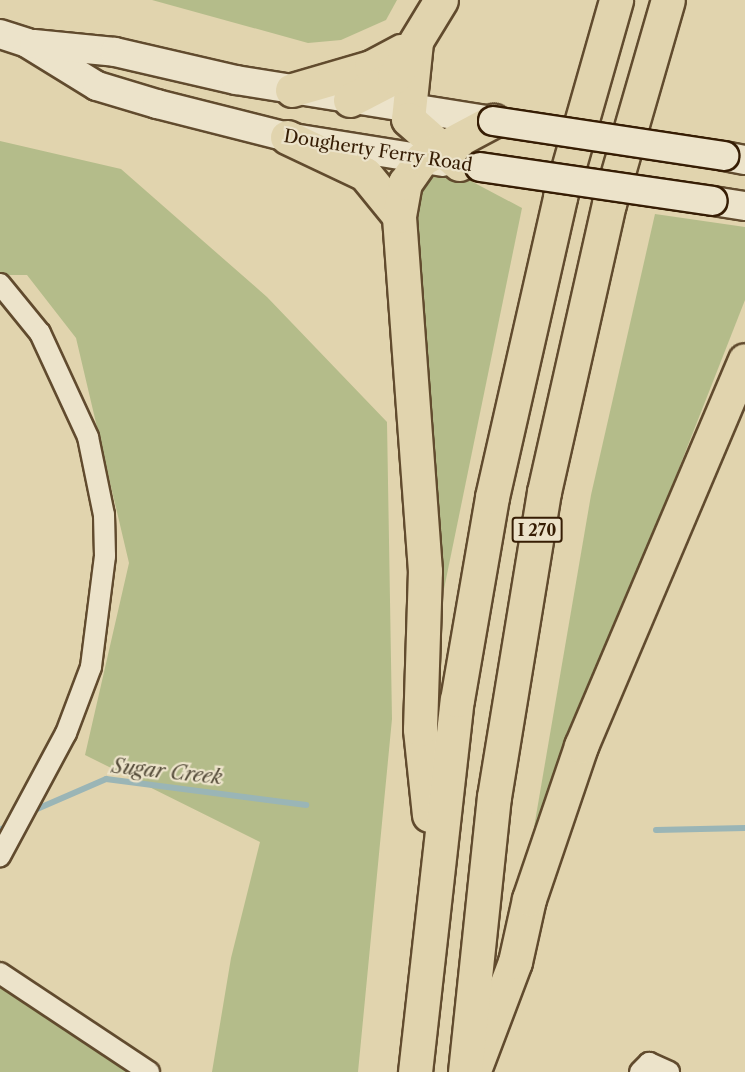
<!DOCTYPE html>
<style>
body{margin:0}
#map{position:relative;width:745px;height:1072px;overflow:hidden;background:#e1d4ae;font-family:"Libre Caslon Text",serif}
div>[style]{position:absolute}
.green>*{inset:0;background:#b4bc8a}
.stream>*{height:6px;margin:-3px;padding:0 3px;transform-origin:3px;border-radius:3px;background:#9ab5b6}
.roads{filter:drop-shadow(2px 0 #614b2e) drop-shadow(-2px 0 #614b2e) drop-shadow(0 2px #614b2e) drop-shadow(0 -2px #614b2e)}
.street>*{height:20px;margin:-10px;padding:0 10px;transform-origin:10px;border-radius:10px;background:#ece3ca}
.secondary>*{height:28px;margin:-14px;padding:0 14px;transform-origin:14px;border-radius:14px;background:#ece3ca}
.highway>*{height:33px;margin:-16.5px;padding:0 16.5px;transform-origin:16.5px;border-radius:16.5px;background:#e1d4ae}
.bridges{filter:drop-shadow(2px 0 #361d04) drop-shadow(-2px 0 #361d04) drop-shadow(0 2px #361d04) drop-shadow(0 -2px #361d04)}
.secondary-bridge>*{height:28px;margin:-14px;padding:0 14px;transform-origin:14px;border-radius:14px;background:#ece3ca}
span{translate:-50% -50%;white-space:nowrap;text-align:center;line-height:1.15;-webkit-text-stroke:4.5px #ece3ca;paint-order:stroke}
.shield-label span{padding:2px 4px;background:#ece3ca;border:2px solid;border-radius:4px;-webkit-text-stroke-width:0}
.shield-label{font-size:16px;color:#361d04;font-weight:700}
.street-label{font-size:18px;color:#361d04}
.water-label{font-size:20px;color:#544b39;font-style:italic}
</style>
<div id="map">
<div class="green">
<div style="clip-path:polygon(152px 0,397px 0,386px 20px,341px 40px,308px 43px)"></div>
<div style="clip-path:polygon(0 141px,121px 169px,267px 297px,387px 422px,392px 719px,358px 1072px,212px 1072px,231px 958px,260px 842px,85px 755px,129px 563px,76px 338px,27px 275px,0 275px)"></div>
<div style="clip-path:polygon(431px 176px,469px 180px,522px 208px,444px 589px,416px 222px,418px 196px)"></div>
<div style="clip-path:polygon(655px 214px,745px 227px,745px 300px,531px 845px,591px 495px)"></div>
<div style="clip-path:polygon(0 982px,146px 1072px,0 1072px)"></div>
</div>
<div class="stream">
<div style="left:30px;top:812px;width:83px;rotate:-23.5deg"></div>
<div style="left:106px;top:779px;width:202px;rotate:7.4deg"></div>
<div style="left:0;top:830px;width:13px;rotate:-29deg"></div>
<div style="left:656px;top:830px;width:89px;rotate:-1.3deg"></div>
</div>
<div class="roads">
<div class="street">
<div style="left:0;top:284px;width:63px;rotate:50.8deg"></div>
<div style="left:40px;top:333px;width:115px;rotate:65.2deg"></div>
<div style="left:88px;top:437px;width:80px;rotate:78.4deg"></div>
<div style="left:104px;top:515px;width:41px;rotate:88.6deg"></div>
<div style="left:105px;top:556px;width:112px;rotate:97.2deg"></div>
<div style="left:91px;top:667px;width:71px;rotate:110.7deg"></div>
<div style="left:66px;top:733px;width:140px;rotate:118.2deg"></div>
<div style="left:0;top:973px;width:179px;rotate:33.6deg"></div>
<div style="left:640px;top:1072px;width:13px;rotate:-45deg"></div>
<div style="left:649px;top:1063px;width:22px;rotate:24deg"></div>
</div>
<div class="secondary">
<div style="left:0;top:34px;width:28px;rotate:18deg"></div>
<div style="left:27px;top:43px;width:82px;rotate:31.6deg"></div>
<div style="left:97px;top:86px;width:63px;rotate:16.7deg"></div>
<div style="left:157px;top:104px;width:134px;rotate:14.2deg"></div>
<div style="left:287px;top:137px;width:158px;rotate:9.1deg"></div>
<div style="left:34px;top:44px;width:81px;rotate:5.6deg"></div>
<div style="left:115px;top:52px;width:124px;rotate:13deg"></div>
<div style="left:236px;top:80px;width:260px;rotate:9.1deg"></div>
<div style="left:724px;top:156px;width:21px;rotate:11deg"></div>
<div style="left:713px;top:201px;width:32px;rotate:9deg"></div>
</div>
<div class="highway">
<div style="left:416px;top:42px;width:77px;rotate:95.9deg"></div>
<div style="left:408px;top:119px;width:68px;rotate:41.4deg"></div>
<div style="left:292px;top:90px;width:82px;rotate:-16.2deg"></div>
<div style="left:371px;top:67px;width:34px;rotate:-28deg"></div>
<div style="left:350px;top:100px;width:50px;rotate:-27.6deg"></div>
<div style="left:394px;top:77px;width:90px;rotate:-58.6deg"></div>
<div style="left:287px;top:137px;width:86px;rotate:25.4deg"></div>
<div style="left:365px;top:174px;width:54px;rotate:51deg"></div>
<div style="left:429px;top:815px;width:86px;rotate:-96deg"></div>
<div style="left:420px;top:729px;width:158px;rotate:-88.2deg"></div>
<div style="left:425px;top:571px;width:356px;rotate:-94.2deg"></div>
<div style="left:399px;top:216px;width:34px;rotate:-80deg"></div>
<div style="left:405px;top:183px;width:29px;rotate:-55deg"></div>
<div style="left:422px;top:159px;width:81px;rotate:-28.2deg"></div>
<div style="left:476px;top:1065px;width:110px;rotate:-69.3deg"></div>
<div style="left:515px;top:962px;width:65px;rotate:-77.5deg"></div>
<div style="left:529px;top:899px;width:162px;rotate:-71.2deg"></div>
<div style="left:581px;top:746px;width:419px;rotate:-67deg"></div>
<div style="left:415px;top:1072px;width:374px;rotate:-83.6deg"></div>
<div style="left:457px;top:700px;width:206px;rotate:-80.2deg"></div>
<div style="left:492px;top:497px;width:308px;rotate:-77.2deg"></div>
<div style="left:560px;top:197px;width:205px;rotate:-74.1deg"></div>
<div style="left:465px;top:1072px;width:277px;rotate:-84deg"></div>
<div style="left:494px;top:797px;width:309px;rotate:-80.7deg"></div>
<div style="left:544px;top:492px;width:295px;rotate:-77.3deg"></div>
<div style="left:609px;top:204px;width:212px;rotate:-73.9deg"></div>
</div>
</div>
<div class="bridges">
<div class="secondary-bridge">
<div style="left:493px;top:121px;width:234px;rotate:8.6deg"></div>
<div style="left:480px;top:167px;width:235px;rotate:8.3deg"></div>
</div>
</div>
<div class="shield-label">
<span style="left:537px;top:530px">I 270</span>
</div>
<div class="street-label">
<span style="left:378px;top:151px;rotate:9deg">Dougherty Ferry Road</span>
</div>
<div class="water-label">
<span style="left:167px;top:772px;rotate:6deg">Sugar Creek</span>
</div>
</div>
